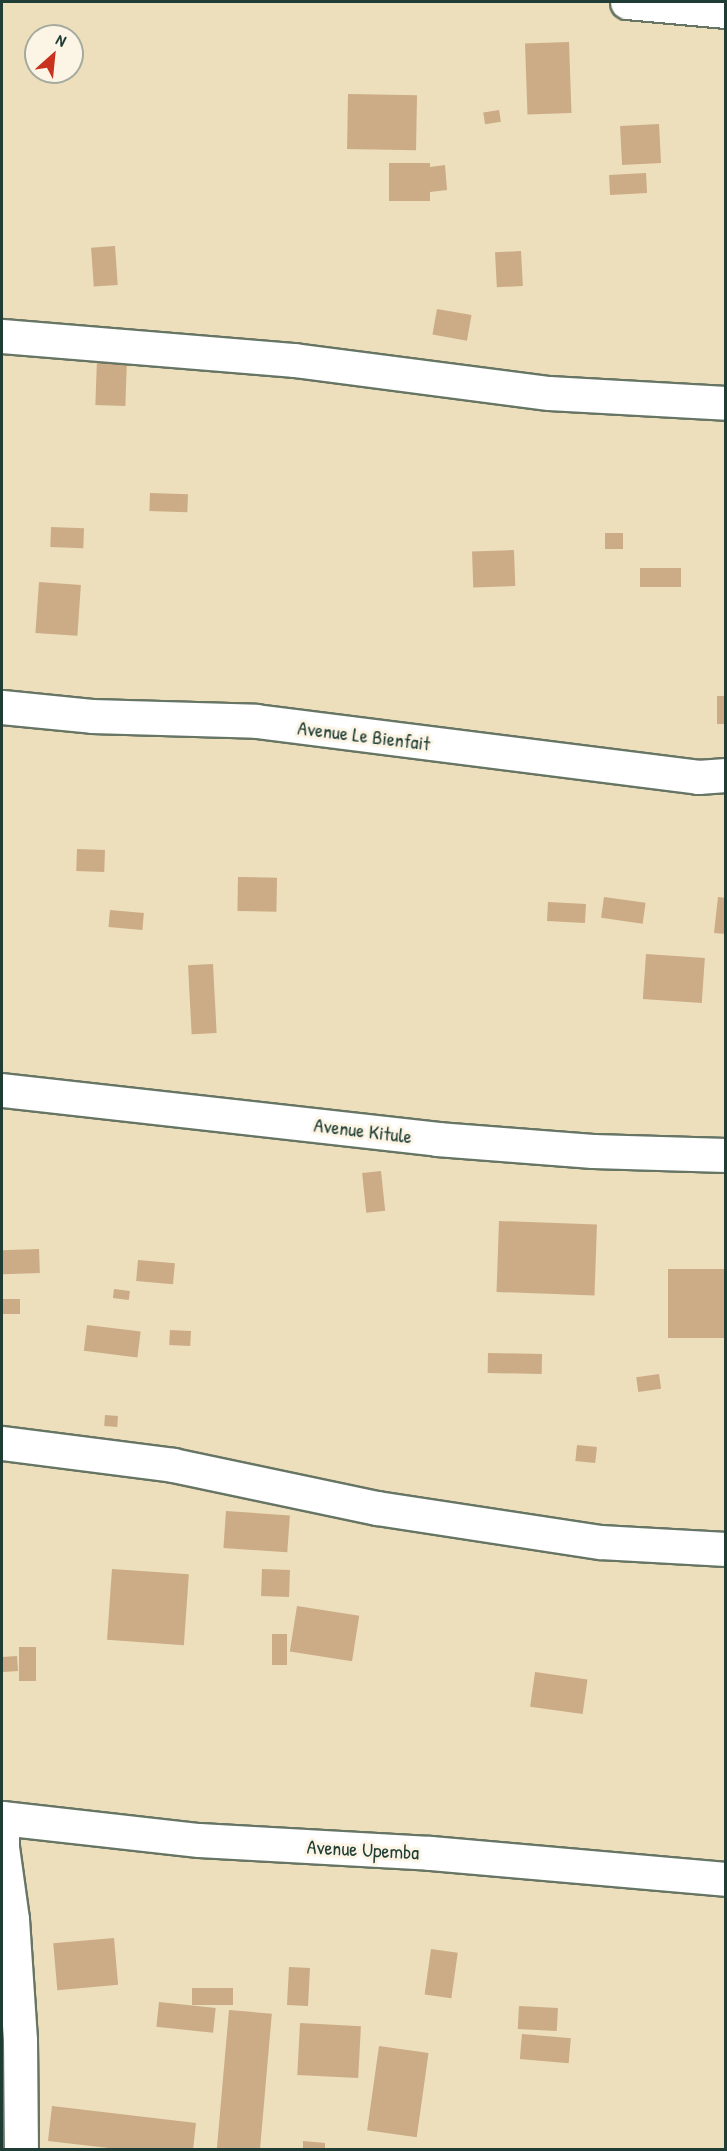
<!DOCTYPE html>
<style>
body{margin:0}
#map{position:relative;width:727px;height:2151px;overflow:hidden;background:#eddebc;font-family:"Patrick Hand",sans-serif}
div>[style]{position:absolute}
.building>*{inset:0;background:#cbac86;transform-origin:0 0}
.roads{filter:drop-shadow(2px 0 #677564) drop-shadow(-2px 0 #677564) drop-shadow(0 2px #677564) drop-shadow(0 -2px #677564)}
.street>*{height:33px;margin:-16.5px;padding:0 16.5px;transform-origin:16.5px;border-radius:16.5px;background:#fff}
span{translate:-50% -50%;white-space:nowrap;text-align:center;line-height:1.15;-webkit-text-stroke:6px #fcf5e5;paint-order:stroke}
.street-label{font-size:20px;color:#1f3d34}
.frame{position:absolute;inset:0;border:3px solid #1f3d34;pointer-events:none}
.north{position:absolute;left:24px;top:24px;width:60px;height:60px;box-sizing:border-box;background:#fcf5e5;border:2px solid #a4ab9e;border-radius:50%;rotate:27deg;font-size:16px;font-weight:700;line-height:24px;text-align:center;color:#1f3d34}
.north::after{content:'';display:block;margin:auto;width:21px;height:27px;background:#c8321e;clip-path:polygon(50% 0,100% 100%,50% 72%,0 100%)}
</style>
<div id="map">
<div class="building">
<div style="left:569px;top:42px;width:71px;height:44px;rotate:88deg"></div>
<div style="left:348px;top:94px;width:69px;height:55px;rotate:1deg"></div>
<div style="left:499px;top:110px;width:12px;height:16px;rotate:81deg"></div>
<div style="left:659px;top:124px;width:39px;height:39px;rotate:87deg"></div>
<div style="clip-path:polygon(389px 163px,430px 163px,430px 167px,445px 165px,447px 190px,430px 192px,430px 201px,389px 201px)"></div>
<div style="left:646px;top:173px;width:20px;height:37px;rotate:87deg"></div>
<div style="left:115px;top:246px;width:39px;height:24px;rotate:86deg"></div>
<div style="left:521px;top:251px;width:35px;height:26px;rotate:87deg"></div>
<div style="left:437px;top:309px;width:35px;height:26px;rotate:10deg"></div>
<div style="left:97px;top:358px;width:30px;height:47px;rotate:2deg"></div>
<div style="left:150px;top:493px;width:38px;height:18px;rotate:2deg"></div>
<div style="left:51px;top:527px;width:33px;height:20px;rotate:2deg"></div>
<div style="left:605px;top:533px;width:18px;height:16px"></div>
<div style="left:514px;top:550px;width:36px;height:42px;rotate:88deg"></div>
<div style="left:640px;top:568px;width:41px;height:19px"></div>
<div style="left:39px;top:582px;width:42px;height:51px;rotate:4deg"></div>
<div style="left:717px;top:696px;width:9px;height:28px"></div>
<div style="left:77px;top:849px;width:28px;height:22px;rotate:2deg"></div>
<div style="left:238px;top:877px;width:39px;height:34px;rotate:1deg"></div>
<div style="left:604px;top:897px;width:42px;height:21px;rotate:8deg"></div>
<div style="clip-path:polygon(718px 897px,726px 898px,726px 934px,714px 933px)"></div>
<div style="left:548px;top:902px;width:38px;height:19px;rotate:3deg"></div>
<div style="left:110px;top:910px;width:34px;height:17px;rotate:5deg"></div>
<div style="left:646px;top:954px;width:59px;height:45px;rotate:4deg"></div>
<div style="left:213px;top:964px;width:69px;height:25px;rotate:87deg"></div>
<div style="left:381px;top:1171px;width:40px;height:19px;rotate:84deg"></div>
<div style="left:499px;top:1221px;width:98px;height:71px;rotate:2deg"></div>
<div style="left:39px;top:1249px;width:24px;height:37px;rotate:88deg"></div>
<div style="left:138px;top:1260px;width:37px;height:21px;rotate:5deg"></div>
<div style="left:726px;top:1269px;width:69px;height:58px;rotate:90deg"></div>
<div style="left:114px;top:1289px;width:16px;height:9px;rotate:7deg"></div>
<div style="left:2px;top:1299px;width:18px;height:15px"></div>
<div style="left:87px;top:1325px;width:54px;height:26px;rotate:7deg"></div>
<div style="left:170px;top:1330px;width:21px;height:15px;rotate:3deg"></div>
<div style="left:488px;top:1353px;width:54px;height:20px;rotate:1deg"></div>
<div style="left:659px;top:1374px;width:15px;height:23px;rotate:82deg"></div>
<div style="left:105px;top:1415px;width:13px;height:11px;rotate:4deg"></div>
<div style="left:577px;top:1445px;width:20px;height:16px;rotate:6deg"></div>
<div style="left:226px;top:1511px;width:64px;height:37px;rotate:4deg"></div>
<div style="left:112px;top:1569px;width:77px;height:71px;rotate:4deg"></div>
<div style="left:262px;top:1569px;width:28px;height:27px;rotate:2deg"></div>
<div style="left:297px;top:1606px;width:63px;height:46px;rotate:9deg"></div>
<div style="left:272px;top:1634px;width:15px;height:31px"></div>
<div style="left:19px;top:1647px;width:17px;height:34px"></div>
<div style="left:17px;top:1656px;width:15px;height:15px;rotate:86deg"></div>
<div style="left:535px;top:1672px;width:53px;height:35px;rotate:8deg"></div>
<div style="left:114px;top:1938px;width:47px;height:61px;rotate:85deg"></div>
<div style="left:431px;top:1949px;width:27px;height:46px;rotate:8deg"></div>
<div style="left:289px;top:1967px;width:21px;height:38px;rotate:3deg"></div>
<div style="left:192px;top:1988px;width:41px;height:17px"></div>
<div style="left:159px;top:2002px;width:57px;height:25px;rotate:6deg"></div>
<div style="left:519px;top:2006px;width:39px;height:23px;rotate:3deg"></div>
<div style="left:229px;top:2010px;width:43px;height:141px;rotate:5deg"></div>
<div style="left:300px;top:2023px;width:61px;height:52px;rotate:3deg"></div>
<div style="left:522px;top:2034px;width:49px;height:25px;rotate:5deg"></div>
<div style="left:379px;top:2046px;width:50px;height:85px;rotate:8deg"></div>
<div style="clip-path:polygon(52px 2106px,196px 2123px,193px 2150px,126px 2150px,48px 2141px)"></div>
<div style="clip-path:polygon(303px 2141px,325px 2143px,325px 2150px,303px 2150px)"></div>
</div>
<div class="roads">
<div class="street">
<div style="left:627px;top:2px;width:99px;rotate:5.2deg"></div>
<div style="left:2px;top:336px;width:293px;rotate:4.7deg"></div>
<div style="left:294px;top:360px;width:257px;rotate:7.4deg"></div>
<div style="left:549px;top:393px;width:177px;rotate:3.2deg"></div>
<div style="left:2px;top:707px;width:90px;rotate:5.7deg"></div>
<div style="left:92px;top:716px;width:164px;rotate:1.7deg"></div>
<div style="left:256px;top:721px;width:446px;rotate:7.2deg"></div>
<div style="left:698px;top:777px;width:28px;rotate:-4deg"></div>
<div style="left:2px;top:1090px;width:438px;rotate:6.4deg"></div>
<div style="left:437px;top:1139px;width:156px;rotate:4.4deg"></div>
<div style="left:593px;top:1151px;width:133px;rotate:1.7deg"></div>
<div style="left:2px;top:1443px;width:172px;rotate:7.3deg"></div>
<div style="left:173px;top:1465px;width:208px;rotate:11.9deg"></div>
<div style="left:377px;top:1508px;width:226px;rotate:8.7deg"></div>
<div style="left:600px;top:1542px;width:126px;rotate:3.2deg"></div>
<div style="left:2px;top:1818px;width:198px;rotate:6.4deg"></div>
<div style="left:199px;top:1840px;width:231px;rotate:3.2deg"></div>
<div style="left:430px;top:1853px;width:297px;rotate:5deg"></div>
<div style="left:2px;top:1818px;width:29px;rotate:90deg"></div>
<div style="left:2px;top:1847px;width:73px;rotate:82.1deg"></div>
<div style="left:12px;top:1919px;width:121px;rotate:86.2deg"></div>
<div style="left:20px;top:2040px;width:110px;rotate:89.5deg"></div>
</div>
</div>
<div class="street-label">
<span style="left:364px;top:735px;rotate:7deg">Avenue Le Bienfait</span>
<span style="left:363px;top:1130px;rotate:7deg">Avenue Kitule</span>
<span style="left:363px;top:1849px;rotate:3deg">Avenue Upemba</span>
</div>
<div class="frame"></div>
<div class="north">N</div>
</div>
